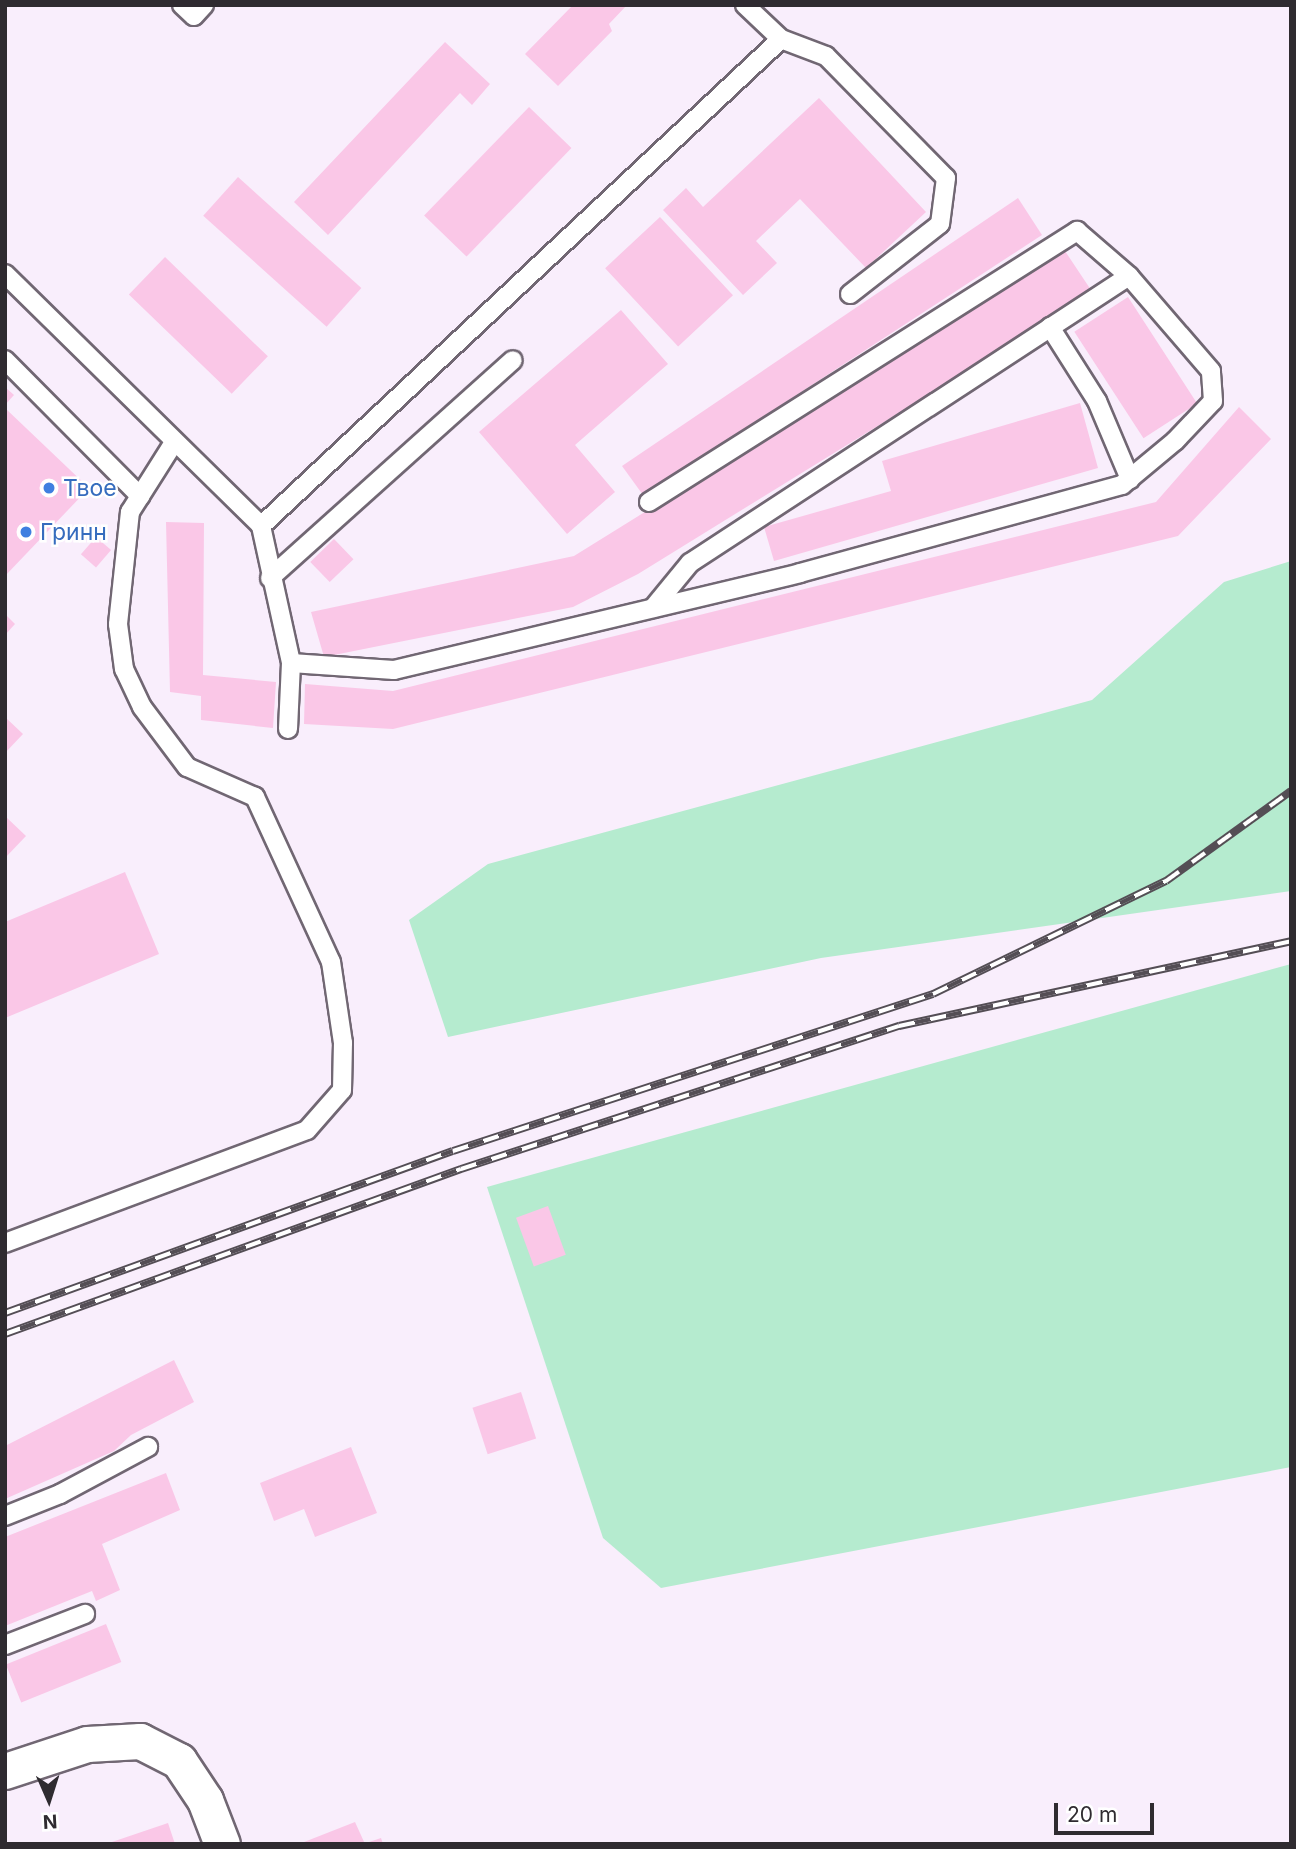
<!DOCTYPE html>
<meta charset="utf-8">
<style>
body{margin:0}
#map{position:relative;width:1296px;height:1849px;overflow:hidden;background:#f9eefc;font-family:Inter,sans-serif}
div>[style]{position:absolute}
.green>*{inset:0;background:#b5ebcf}
.building>*{inset:0;background:#fac7e7;transform-origin:0 0}
.roads{filter:drop-shadow(2px 0 #716773) drop-shadow(-2px 0 #716773) drop-shadow(0 2px #716773) drop-shadow(0 -2px #716773)}
.lane>*{height:18px;margin:-9px;padding:0 9px;transform-origin:9px;border-radius:9px;background:#fff}
.street>*{height:35px;margin:-17.5px;padding:0 17.5px;transform-origin:17.5px;border-radius:17.5px;background:#fff}
.rail>*{height:8px;margin-top:-4px;transform-origin:0;background:repeating-linear-gradient(90deg,#fff 0 16px,#544e55 0 32px);box-sizing:border-box;border-block:2px solid #544e55}
.dots>*{width:19px;height:19px;translate:-50% -50%;box-sizing:border-box;border:4px solid #fff;border-radius:50%}
span{translate:-50% -50%;white-space:nowrap;text-align:center;line-height:1.15;-webkit-text-stroke:5px #fff;paint-order:stroke}
.shop-label{font-size:23px;color:#366cbe}
.left{translate:0 -50%;text-align:left}
.frame{position:absolute;inset:0;border:7px solid #2f2b30;pointer-events:none}
.north{position:absolute;left:14px;top:1765px;width:70px;height:70px;-webkit-text-stroke:5px #fff;paint-order:stroke;rotate:177deg;font-size:19px;font-weight:700;line-height:28px;text-align:center;color:#2f2b30}
.north::after{content:'';display:block;margin:auto;width:24px;height:32px;background:#2f2b30;clip-path:polygon(50% 0,100% 100%,50% 72%,0 100%)}
.scale{position:absolute;left:1054px;top:1803px;width:100px;height:32px;box-sizing:border-box;border:4px solid #2f2b30;border-top:0;padding-left:9px;font-size:21px;line-height:24px;white-space:nowrap;color:#2f2b30;-webkit-text-stroke:5px #fff;paint-order:stroke}
</style>
<div id="map">
<div class="green">
<div style="clip-path:polygon(1291px 561px,1291px 891px,821px 958px,448px 1037px,409px 920px,488px 864px,1092px 700px,1224px 582px)"></div>
<div style="clip-path:polygon(1291px 964px,1291px 1467px,661px 1588px,603px 1538px,487px 1187px)"></div>
</div>
<div class="building">
<div style="clip-path:polygon(573px 5px,627px 5px,609px 24px,612px 31px,558px 86px,525px 54px)"></div>
<div style="clip-path:polygon(445px 42px,490px 84px,472px 105px,460px 93px,328px 235px,294px 202px)"></div>
<div style="clip-path:polygon(819px 98px,926px 212px,866px 268px,800px 199px,756px 241px,777px 263px,743px 295px,663px 210px,686px 188px,703px 207px)"></div>
<div style="left:529px;top:107px;width:59px;height:151px;rotate:44deg"></div>
<div style="left:238px;top:177px;width:166px;height:52px;rotate:42deg"></div>
<div style="clip-path:polygon(1018px 198px,1042px 235px,643px 495px,622px 466px)"></div>
<div style="left:660px;top:217px;width:107px;height:75px;rotate:47deg"></div>
<div style="clip-path:polygon(1065px 251px,1093px 293px,638px 574px,573px 607px,324px 657px,311px 612px,574px 556px)"></div>
<div style="left:165px;top:257px;width:143px;height:52px;rotate:44deg"></div>
<div style="left:1128px;top:297px;width:127px;height:64px;rotate:57deg"></div>
<div style="clip-path:polygon(621px 310px,668px 364px,575px 445px,615px 492px,567px 534px,479px 432px)"></div>
<div style="clip-path:polygon(5px 387px,14px 395px,5px 405px)"></div>
<div style="clip-path:polygon(1080px 403px,1098px 468px,774px 561px,764px 527px,891px 491px,882px 461px)"></div>
<div style="clip-path:polygon(1239px 407px,1271px 439px,1178px 536px,393px 729px,304px 724px,305px 684px,393px 691px,1156px 502px)"></div>
<div style="clip-path:polygon(5px 408px,89px 488px,5px 576px)"></div>
<div style="clip-path:polygon(166px 522px,204px 523px,203px 675px,276px 682px,273px 728px,201px 720px,201px 696px,170px 692px)"></div>
<div style="left:96px;top:537px;width:20px;height:23px;rotate:41deg"></div>
<div style="left:334px;top:539px;width:28px;height:33px;rotate:46deg"></div>
<div style="clip-path:polygon(5px 614px,15px 624px,5px 635px)"></div>
<div style="clip-path:polygon(5px 717px,23px 734px,5px 753px)"></div>
<div style="clip-path:polygon(5px 816px,26px 836px,5px 858px)"></div>
<div style="clip-path:polygon(125px 872px,159px 954px,5px 1018px,5px 922px)"></div>
<div style="left:548px;top:1206px;width:52px;height:34px;rotate:70deg"></div>
<div style="clip-path:polygon(174px 1360px,194px 1402px,131px 1435px,114px 1451px,5px 1499px,5px 1446px)"></div>
<div style="left:521px;top:1392px;width:49px;height:51px;rotate:72deg"></div>
<div style="clip-path:polygon(351px 1447px,377px 1513px,315px 1537px,304px 1509px,274px 1521px,260px 1483px)"></div>
<div style="clip-path:polygon(166px 1473px,180px 1510px,102px 1544px,120px 1590px,96px 1601px,92px 1591px,5px 1626px,5px 1537px)"></div>
<div style="left:106px;top:1624px;width:41px;height:108px;rotate:68deg"></div>
<div style="clip-path:polygon(355px 1822px,365px 1844px,299px 1844px)"></div>
<div style="clip-path:polygon(168px 1823px,175px 1844px,109px 1844px,109px 1843px)"></div>
<div style="clip-path:polygon(381px 1838px,383px 1844px,367px 1844px,366px 1843px)"></div>
</div>
<div class="roads">
<div class="lane">
<div style="left:182px;top:5px;width:16px;rotate:43deg"></div>
<div style="left:194px;top:16px;width:15px;rotate:-48deg"></div>
<div style="left:745px;top:5px;width:50px;rotate:43.4deg"></div>
<div style="left:781px;top:39px;width:48px;rotate:20.7deg"></div>
<div style="left:826px;top:56px;width:171px;rotate:45.5deg"></div>
<div style="left:946px;top:178px;width:46px;rotate:97.4deg"></div>
<div style="left:940px;top:224px;width:114px;rotate:142.1deg"></div>
<div style="left:5px;top:274px;width:359px;rotate:44.5deg"></div>
<div style="left:261px;top:526px;width:712px;rotate:-43.12deg"></div>
<div style="left:1050px;top:327px;width:88px;rotate:57.6deg"></div>
<div style="left:1097px;top:401px;width:85px;rotate:67.1deg"></div>
<div style="left:5px;top:360px;width:192px;rotate:45.2deg"></div>
<div style="left:649px;top:502px;width:507px;rotate:-32.34deg"></div>
<div style="left:1077px;top:231px;width:69px;rotate:40.9deg"></div>
<div style="left:261px;top:526px;width:140px;rotate:77.6deg"></div>
<div style="left:291px;top:663px;width:66px;rotate:92.6deg"></div>
<div style="left:270px;top:578px;width:326px;rotate:-41.9deg"></div>
<div style="left:291px;top:663px;width:103px;rotate:3.9deg"></div>
<div style="left:394px;top:670px;width:417px;rotate:-13.4deg"></div>
<div style="left:800px;top:573px;width:334px;rotate:-15.3deg"></div>
<div style="left:1122px;top:485px;width:69px;rotate:-39.7deg"></div>
<div style="left:1175px;top:441px;width:55px;rotate:-46.5deg"></div>
<div style="left:1213px;top:401px;width:30px;rotate:-94deg"></div>
<div style="left:1211px;top:371px;width:125px;rotate:-130.8deg"></div>
<div style="left:1129px;top:276px;width:524px;rotate:146.83deg"></div>
<div style="left:690px;top:563px;width:58px;rotate:129.4deg"></div>
<div style="left:5px;top:1243px;width:322px;rotate:-20.5deg"></div>
<div style="left:307px;top:1130px;width:53px;rotate:-48.8deg"></div>
<div style="left:342px;top:1090px;width:47px;rotate:-88.8deg"></div>
<div style="left:343px;top:1043px;width:82px;rotate:-98.4deg"></div>
<div style="left:331px;top:962px;width:182px;rotate:-114.7deg"></div>
<div style="left:255px;top:797px;width:74px;rotate:-156.2deg"></div>
<div style="left:187px;top:767px;width:75px;rotate:-126.9deg"></div>
<div style="left:142px;top:707px;width:42px;rotate:-115.3deg"></div>
<div style="left:124px;top:669px;width:45px;rotate:-97.6deg"></div>
<div style="left:118px;top:624px;width:113px;rotate:-83.9deg"></div>
<div style="left:130px;top:512px;width:80px;rotate:-57.7deg"></div>
<div style="left:5px;top:1516px;width:59px;rotate:-21.8deg"></div>
<div style="left:60px;top:1494px;width:100px;rotate:-28.1deg"></div>
<div style="left:5px;top:1645px;width:86px;rotate:-21.2deg"></div>
</div>
<div class="street">
<div style="left:5px;top:1771px;width:86px;rotate:-18.2deg"></div>
<div style="left:87px;top:1744px;width:53px;rotate:-3.2deg"></div>
<div style="left:140px;top:1741px;width:44px;rotate:27.1deg"></div>
<div style="left:179px;top:1761px;width:47px;rotate:56.3deg"></div>
<div style="left:205px;top:1800px;width:47px;rotate:68.9deg"></div>
</div>
</div>
<div class="rail">
<div style="left:5px;top:1313px;width:476px;rotate:-19.9deg"></div>
<div style="left:453px;top:1151px;width:505px;rotate:-18.11deg"></div>
<div style="left:933px;top:994px;width:259px;rotate:-25.9deg"></div>
<div style="left:1166px;top:881px;width:154px;rotate:-35.8deg"></div>
<div style="left:5px;top:1334px;width:485px;rotate:-19.9deg"></div>
<div style="left:461px;top:1169px;width:461px;rotate:-18.1deg"></div>
<div style="left:899px;top:1026px;width:401px;rotate:-12.2deg"></div>
</div>
<div class="dots">
<div style="left:49px;top:488px;background:#3f7fe0"></div>
<div style="left:26px;top:532px;background:#3f7fe0"></div>
</div>
<div class="shop-label">
<span class="left" style="left:63px;top:488px">Твое</span>
<span class="left" style="left:40px;top:532px">Гринн</span>
</div>
<div class="frame"></div>
<div class="north">N</div>
<div class="scale">20 m</div>
</div>
